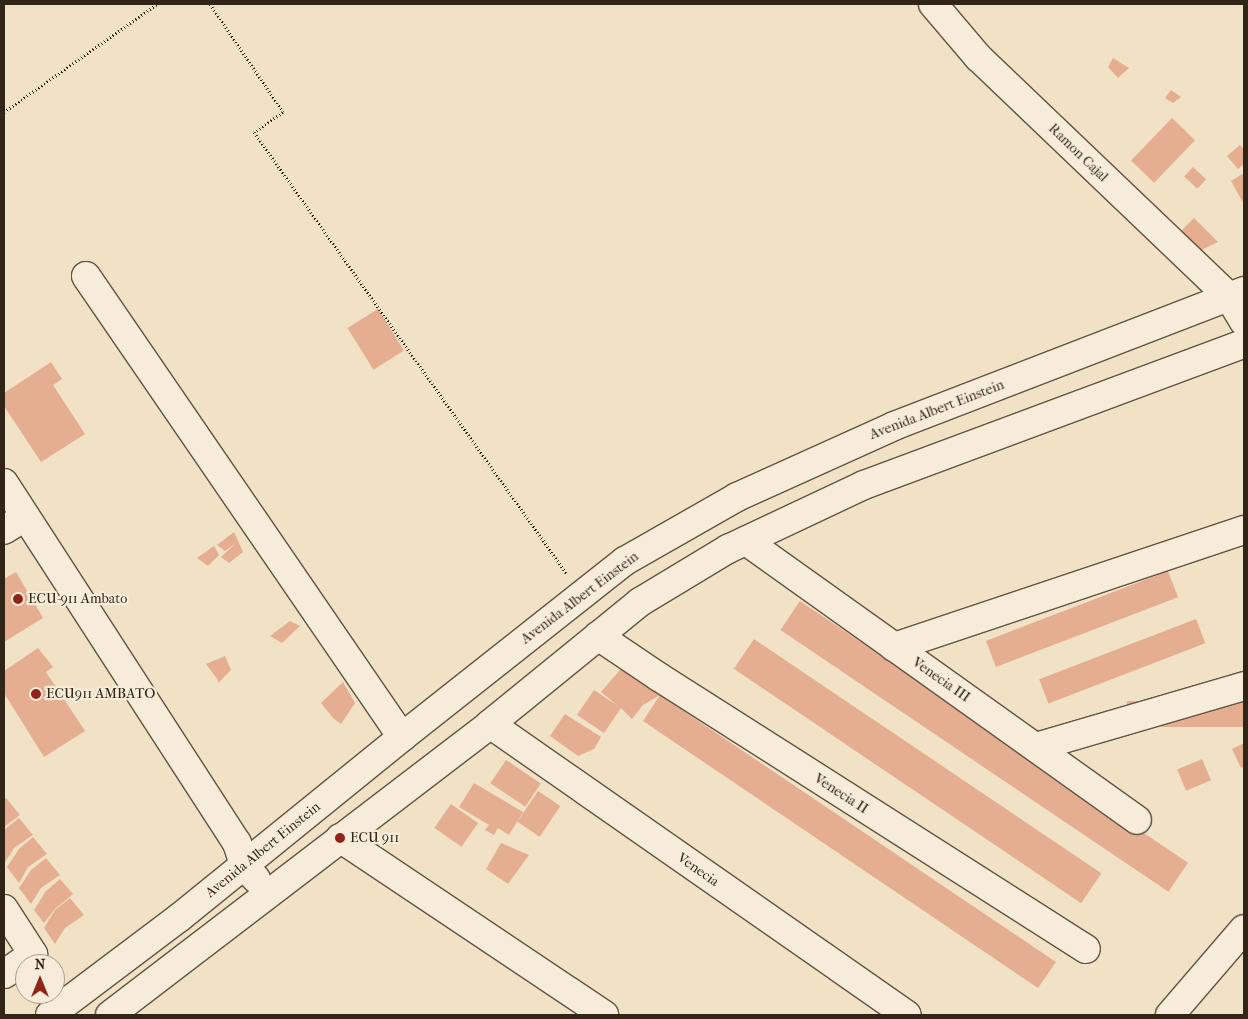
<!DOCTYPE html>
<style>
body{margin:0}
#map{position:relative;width:1248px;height:1019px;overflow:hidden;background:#f1e1c5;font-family:"IM FELL French Canon",serif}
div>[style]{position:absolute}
.building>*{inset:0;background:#e5ae90;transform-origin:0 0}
.path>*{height:3px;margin-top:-1.5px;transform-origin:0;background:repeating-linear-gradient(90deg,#312517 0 1px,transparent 0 3.5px)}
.roads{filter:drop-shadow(1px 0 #615442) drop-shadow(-1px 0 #615442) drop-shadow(0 1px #615442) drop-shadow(0 -1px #615442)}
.minor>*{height:28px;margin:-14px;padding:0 14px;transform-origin:14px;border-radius:14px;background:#f6ecd9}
.dots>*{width:14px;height:14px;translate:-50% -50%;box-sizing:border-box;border:2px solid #f6ecd9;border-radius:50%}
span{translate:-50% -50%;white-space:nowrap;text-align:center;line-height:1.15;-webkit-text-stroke:4.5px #f6ecd9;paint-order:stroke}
.street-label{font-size:14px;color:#312517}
.poi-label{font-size:14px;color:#312517}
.left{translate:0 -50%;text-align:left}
.frame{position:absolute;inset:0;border:5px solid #312517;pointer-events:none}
.north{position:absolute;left:15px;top:954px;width:50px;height:50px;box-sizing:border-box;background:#f6ecd9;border:1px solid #a79c8b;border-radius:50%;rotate:0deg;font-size:14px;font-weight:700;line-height:20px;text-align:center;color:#312517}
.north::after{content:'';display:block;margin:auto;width:18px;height:22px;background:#8f2418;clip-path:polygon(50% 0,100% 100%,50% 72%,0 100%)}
</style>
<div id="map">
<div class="building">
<div style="clip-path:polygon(1113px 58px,1129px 68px,1118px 78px,1108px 67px)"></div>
<div style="clip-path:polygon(1171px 90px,1181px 97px,1173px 103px,1165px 98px)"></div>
<div style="left:1172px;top:118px;width:32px;height:59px;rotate:44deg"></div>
<div style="clip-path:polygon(1240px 145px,1244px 150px,1244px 164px,1238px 169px,1227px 156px)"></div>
<div style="left:1193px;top:167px;width:18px;height:13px;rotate:43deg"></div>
<div style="clip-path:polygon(1244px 173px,1244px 200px,1242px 201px,1231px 181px)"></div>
<div style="clip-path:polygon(1194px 218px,1218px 242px,1195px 253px,1177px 235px)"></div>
<div style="left:378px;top:309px;width:49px;height:36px;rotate:58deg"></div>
<div style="clip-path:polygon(51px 362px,62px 379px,53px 385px,85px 434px,41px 462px,4px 406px,4px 393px)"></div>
<div style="clip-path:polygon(234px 532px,243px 552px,229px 563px,221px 557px,236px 543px,225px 551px,217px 545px)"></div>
<div style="clip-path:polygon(214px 546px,219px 555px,208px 566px,197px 558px)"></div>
<div style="left:1168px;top:571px;width:28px;height:195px;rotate:69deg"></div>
<div style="clip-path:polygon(16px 572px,43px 618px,4px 642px,4px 579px)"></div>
<div style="left:800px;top:601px;width:468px;height:35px;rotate:34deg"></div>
<div style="left:1196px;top:619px;width:26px;height:168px;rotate:69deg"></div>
<div style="clip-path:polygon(290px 621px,300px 626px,282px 643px,270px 636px)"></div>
<div style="left:754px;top:639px;width:419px;height:36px;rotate:34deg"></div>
<div style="clip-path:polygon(38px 648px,53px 667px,46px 672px,85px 731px,44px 757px,4px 693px,4px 671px)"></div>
<div style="clip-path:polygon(225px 656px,231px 670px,218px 683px,218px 680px,206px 664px)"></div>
<div style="clip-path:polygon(625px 664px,660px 695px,1056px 962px,1038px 988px,643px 721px,660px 695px,643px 705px,632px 719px,621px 708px,604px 733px,577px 715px,594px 690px,618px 706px,601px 692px)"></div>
<div style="clip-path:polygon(343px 682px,355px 703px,341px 724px,333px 718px,321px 703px)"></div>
<div style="left:1244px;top:701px;width:26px;height:117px;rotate:90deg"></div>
<div style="clip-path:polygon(565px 714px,601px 737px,594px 749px,578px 756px,550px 736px)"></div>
<div style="clip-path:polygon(1244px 743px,1244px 766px,1241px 768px,1232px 749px)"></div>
<div style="left:1202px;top:759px;width:23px;height:27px;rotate:67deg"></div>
<div style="left:506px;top:760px;width:42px;height:28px;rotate:34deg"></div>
<div style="clip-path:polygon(474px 783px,523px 812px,509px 835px,498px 828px,494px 835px,485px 830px,489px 825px,459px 807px)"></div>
<div style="left:538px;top:791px;width:27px;height:37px;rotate:34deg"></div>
<div style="clip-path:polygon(6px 798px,20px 815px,4px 827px,4px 800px)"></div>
<div style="left:451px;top:804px;width:33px;height:29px;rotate:35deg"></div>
<div style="clip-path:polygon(19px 818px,33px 835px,14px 848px,4px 864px,4px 830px)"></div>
<div style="clip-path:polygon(33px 837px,47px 854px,28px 867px,19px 883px,7px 867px,19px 849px)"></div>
<div style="clip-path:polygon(501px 843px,529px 855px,508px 884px,486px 869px)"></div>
<div style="clip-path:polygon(46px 858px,60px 875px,41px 888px,31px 904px,19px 888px,31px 870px)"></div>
<div style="clip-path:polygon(60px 879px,73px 894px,55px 909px,44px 923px,34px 910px,46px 891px)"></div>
<div style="clip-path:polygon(70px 898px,84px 915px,65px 928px,55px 944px,44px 928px,55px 910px)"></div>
</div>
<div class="path">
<div style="left:210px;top:4px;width:130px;rotate:55.9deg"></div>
<div style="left:283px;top:112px;width:35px;rotate:145deg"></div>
<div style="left:254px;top:132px;width:542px;rotate:54.7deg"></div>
<div style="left:4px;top:112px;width:187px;rotate:-35.2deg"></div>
</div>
<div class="roads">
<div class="minor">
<div style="left:933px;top:4px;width:70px;rotate:49.7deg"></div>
<div style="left:978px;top:57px;width:347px;rotate:43.7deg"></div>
<div style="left:1229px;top:297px;width:29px;rotate:59deg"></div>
<div style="left:86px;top:276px;width:559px;rotate:55.57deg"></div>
<div style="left:4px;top:483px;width:429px;rotate:57.1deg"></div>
<div style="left:237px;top:843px;width:23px;rotate:72deg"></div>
<div style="left:244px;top:865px;width:18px;rotate:49deg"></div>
<div style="left:4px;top:530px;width:25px;rotate:-32deg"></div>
<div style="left:746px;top:541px;width:480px;rotate:35.5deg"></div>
<div style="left:598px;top:636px;width:73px;rotate:33.9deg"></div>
<div style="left:659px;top:677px;width:506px;rotate:32.5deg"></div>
<div style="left:894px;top:647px;width:369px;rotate:-18.5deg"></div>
<div style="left:490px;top:724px;width:508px;rotate:34.91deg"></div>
<div style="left:1036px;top:747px;width:217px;rotate:-16.3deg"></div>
<div style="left:340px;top:838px;width:318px;rotate:33.8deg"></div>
<div style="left:4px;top:909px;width:54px;rotate:57.2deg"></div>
<div style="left:33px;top:954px;width:35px;rotate:145deg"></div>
<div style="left:50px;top:1015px;width:163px;rotate:-37deg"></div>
<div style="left:180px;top:917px;width:286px;rotate:-39deg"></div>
<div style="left:402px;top:737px;width:284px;rotate:-38.3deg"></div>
<div style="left:625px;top:561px;width:129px;rotate:-29.7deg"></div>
<div style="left:737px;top:497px;width:172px;rotate:-24.3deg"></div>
<div style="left:894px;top:426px;width:375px;rotate:-21.1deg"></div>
<div style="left:110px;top:1015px;width:479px;rotate:-37.4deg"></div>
<div style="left:490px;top:724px;width:193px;rotate:-39.1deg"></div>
<div style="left:640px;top:602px;width:103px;rotate:-31.1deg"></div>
<div style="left:728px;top:549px;width:150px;rotate:-25.2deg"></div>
<div style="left:864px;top:485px;width:405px;rotate:-20.4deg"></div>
<div style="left:1170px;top:1015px;width:113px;rotate:-49.3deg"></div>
</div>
</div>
<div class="dots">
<div style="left:18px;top:599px;background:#8f2418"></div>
<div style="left:36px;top:694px;background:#8f2418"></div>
<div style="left:340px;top:838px;background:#8f2418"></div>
</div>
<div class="street-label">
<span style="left:1078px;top:153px;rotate:44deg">Ramon Cajal</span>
<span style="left:937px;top:410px;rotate:-21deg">Avenida Albert Einstein</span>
<span style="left:580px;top:598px;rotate:-37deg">Avenida Albert Einstein</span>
<span style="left:941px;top:680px;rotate:35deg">Venecia III</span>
<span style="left:841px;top:794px;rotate:33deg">Venecia II</span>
<span style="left:263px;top:850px;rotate:-39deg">Avenida Albert Einstein</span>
<span style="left:698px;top:870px;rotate:35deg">Venecia</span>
</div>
<div class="poi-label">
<span class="left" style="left:28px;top:599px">ECU-911 Ambato</span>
<span class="left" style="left:46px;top:694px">ECU911 AMBATO</span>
<span class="left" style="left:350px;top:838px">ECU 911</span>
</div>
<div class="frame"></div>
<div class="north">N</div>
</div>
